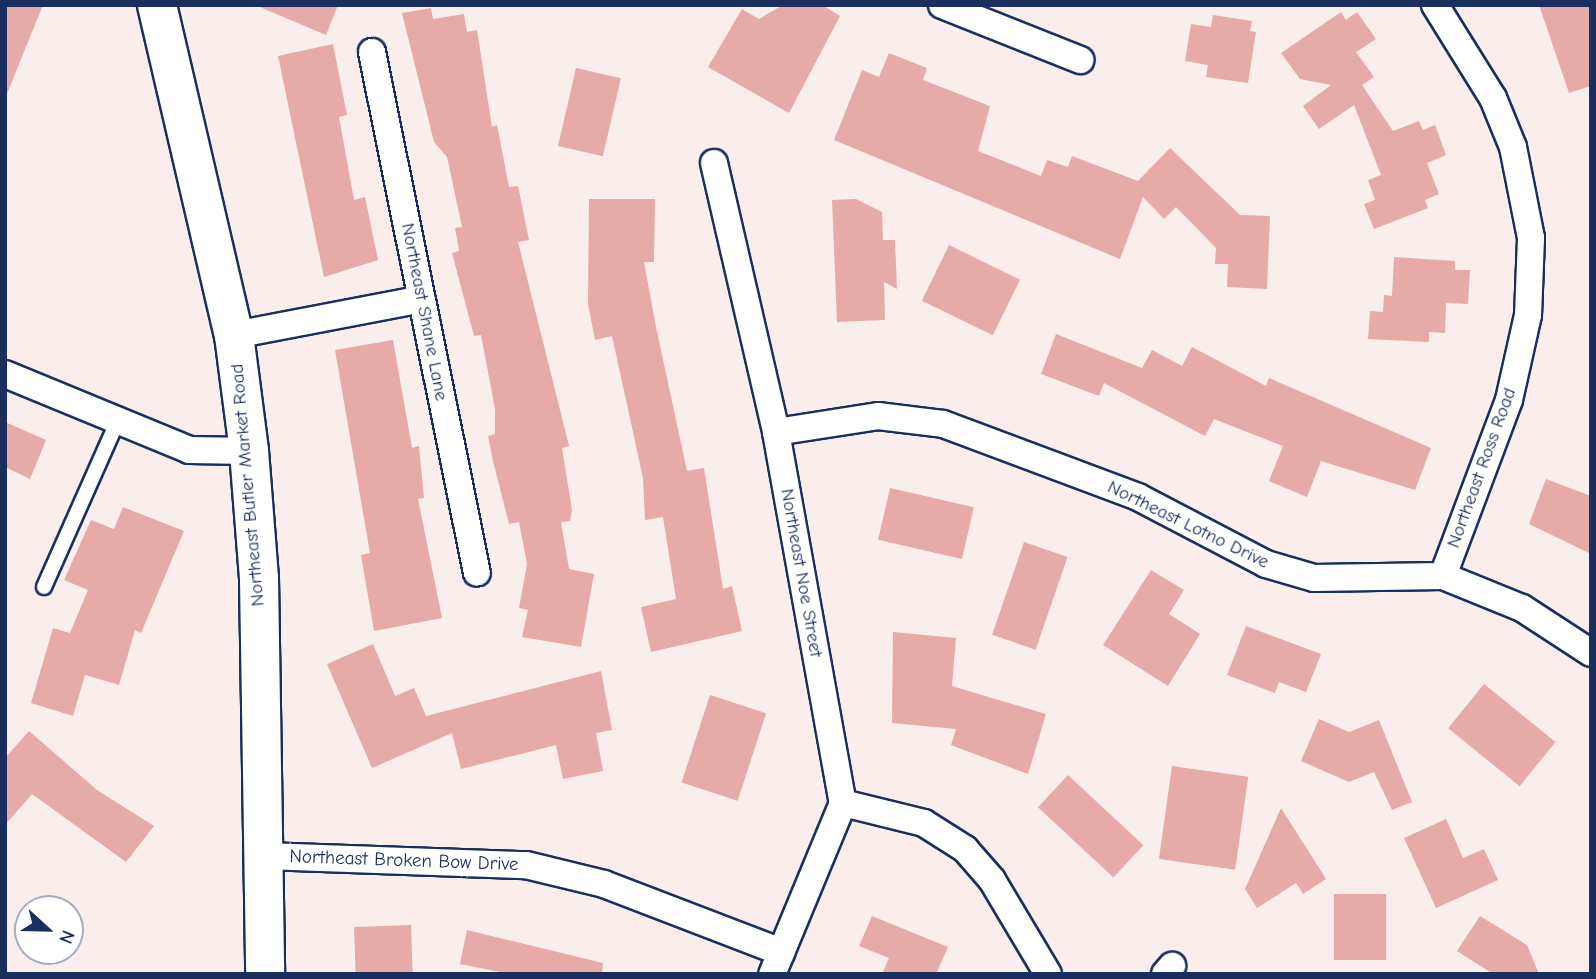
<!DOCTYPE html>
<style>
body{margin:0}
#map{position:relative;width:1596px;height:979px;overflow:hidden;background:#faeeed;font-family:"Comic Neue",sans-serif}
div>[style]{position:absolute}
.building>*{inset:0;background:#e6aba7;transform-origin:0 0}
.roads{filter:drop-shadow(2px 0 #1b2f5e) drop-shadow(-2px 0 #1b2f5e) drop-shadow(0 2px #1b2f5e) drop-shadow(0 -2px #1b2f5e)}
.lane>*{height:14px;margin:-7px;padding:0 7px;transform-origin:7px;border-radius:7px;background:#fff}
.street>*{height:26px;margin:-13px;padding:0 13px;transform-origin:13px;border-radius:13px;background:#fff}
.secondary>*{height:38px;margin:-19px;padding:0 19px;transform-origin:19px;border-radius:19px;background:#fff}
span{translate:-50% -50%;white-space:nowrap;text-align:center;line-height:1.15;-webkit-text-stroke:6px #fff;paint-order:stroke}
.street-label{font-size:19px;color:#1b2f5e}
.frame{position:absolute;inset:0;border:7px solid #1b2f5e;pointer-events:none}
.north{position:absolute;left:14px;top:895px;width:70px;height:70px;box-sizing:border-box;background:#fff;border:2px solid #a4acbf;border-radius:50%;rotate:112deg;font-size:19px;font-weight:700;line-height:28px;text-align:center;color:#1b2f5e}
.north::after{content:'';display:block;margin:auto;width:24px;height:32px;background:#1b2f5e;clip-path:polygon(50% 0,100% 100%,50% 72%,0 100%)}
</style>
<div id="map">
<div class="building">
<div style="clip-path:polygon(5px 5px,43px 5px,6px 96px,5px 96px)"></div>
<div style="clip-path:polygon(255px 5px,338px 5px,326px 35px)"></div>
<div style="clip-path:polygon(783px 5px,822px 5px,840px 16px,789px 113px,708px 67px,742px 9px,759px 19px)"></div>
<div style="clip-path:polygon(1539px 5px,1591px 5px,1591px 86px,1569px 93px)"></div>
<div style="clip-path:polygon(431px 8px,433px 19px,464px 14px,467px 32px,477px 30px,492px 127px,497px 125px,509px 187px,518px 186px,529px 240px,518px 242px,569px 446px,562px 448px,572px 510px,570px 521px,561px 522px,569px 569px,594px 574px,581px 647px,522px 637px,528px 610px,519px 608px,527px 564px,519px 522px,509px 524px,493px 461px,488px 436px,495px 434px,495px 409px,481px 335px,474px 336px,452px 253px,459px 251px,455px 228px,462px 227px,447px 157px,434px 142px,402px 13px)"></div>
<div style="clip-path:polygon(1341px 12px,1346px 20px,1357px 12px,1376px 39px,1356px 52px,1374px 77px,1362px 85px,1393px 131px,1419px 121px,1423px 130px,1435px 125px,1446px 155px,1427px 163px,1439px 194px,1425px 200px,1428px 208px,1374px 229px,1364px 204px,1375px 200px,1368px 180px,1381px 175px,1354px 105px,1319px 129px,1303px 106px,1331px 85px,1300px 79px,1281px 53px)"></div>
<div style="clip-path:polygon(1213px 15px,1252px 21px,1250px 31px,1256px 32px,1248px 83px,1206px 77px,1208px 65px,1185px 61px,1191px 24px,1211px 27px)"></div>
<div style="clip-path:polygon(333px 44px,347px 115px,339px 117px,354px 200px,365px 197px,378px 260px,324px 277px,278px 56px)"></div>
<div style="clip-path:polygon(889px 53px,927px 68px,923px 80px,990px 106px,978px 151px,1041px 176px,1047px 160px,1068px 167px,1072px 156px,1138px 181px,1170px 148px,1240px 215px,1270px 216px,1267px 289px,1227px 287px,1228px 264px,1215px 264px,1216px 248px,1176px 207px,1164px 219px,1143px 197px,1120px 259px,834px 140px,862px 70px,879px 77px)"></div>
<div style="left:576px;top:68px;width:46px;height:80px;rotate:13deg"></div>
<div style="clip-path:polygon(589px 199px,655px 199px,654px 262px,644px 262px,656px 327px,687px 471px,704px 468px,723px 589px,732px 586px,742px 631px,651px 652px,641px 607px,676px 599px,663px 517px,645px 520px,643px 478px,612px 336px,595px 340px,588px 304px)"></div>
<div style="clip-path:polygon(856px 199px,882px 212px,883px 240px,895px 240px,897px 289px,884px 282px,885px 320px,837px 322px,832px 200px)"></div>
<div style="left:949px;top:245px;width:79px;height:62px;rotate:26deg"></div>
<div style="clip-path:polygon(1394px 257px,1455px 261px,1455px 270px,1470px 270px,1468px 304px,1446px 303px,1445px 333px,1429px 332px,1429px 342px,1368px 339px,1370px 311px,1383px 312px,1384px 295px,1392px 296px)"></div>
<div style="clip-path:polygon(1056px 334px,1142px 368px,1152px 350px,1182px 366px,1192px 347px,1266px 386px,1269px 378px,1431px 448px,1415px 490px,1321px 461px,1307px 497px,1269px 481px,1283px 446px,1214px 419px,1205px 436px,1104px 383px,1099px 396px,1041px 374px)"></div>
<div style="clip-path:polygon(393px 340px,412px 448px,419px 446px,424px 498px,418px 499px,442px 618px,374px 631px,361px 555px,370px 553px,335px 350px)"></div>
<div style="clip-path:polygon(5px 422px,46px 440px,30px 479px,5px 467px)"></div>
<div style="clip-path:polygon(1546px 479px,1591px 496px,1591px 554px,1529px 524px)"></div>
<div style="left:890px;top:488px;width:86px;height:53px;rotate:13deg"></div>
<div style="clip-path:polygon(123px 507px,184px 531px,141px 633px,135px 630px,119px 685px,85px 675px,73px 716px,31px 703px,53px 628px,70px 633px,88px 590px,64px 580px,91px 520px,114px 529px)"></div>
<div style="left:1024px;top:542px;width:46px;height:98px;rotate:19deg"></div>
<div style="clip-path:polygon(1151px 570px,1184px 590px,1169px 614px,1200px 634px,1168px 686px,1103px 645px)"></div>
<div style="clip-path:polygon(1246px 626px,1321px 654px,1306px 692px,1279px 682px,1275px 693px,1227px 675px)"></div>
<div style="clip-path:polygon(893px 632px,956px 638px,952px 686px,1046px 714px,1028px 774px,951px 745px,956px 729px,892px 723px)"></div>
<div style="clip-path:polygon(373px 644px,395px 696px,414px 688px,426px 716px,601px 671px,612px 730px,596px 733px,603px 771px,563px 779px,556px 745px,461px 769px,452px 733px,372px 768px,327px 664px)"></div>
<div style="left:1484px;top:684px;width:92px;height:57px;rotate:39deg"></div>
<div style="left:710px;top:695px;width:59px;height:92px;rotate:18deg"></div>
<div style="clip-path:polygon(1319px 719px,1349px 732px,1379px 720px,1412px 802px,1392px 810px,1374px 772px,1349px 782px,1301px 761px)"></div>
<div style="clip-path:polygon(29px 731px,97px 790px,154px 826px,126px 862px,32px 794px,5px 825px,5px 758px)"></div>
<div style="left:1172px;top:766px;width:77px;height:94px;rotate:8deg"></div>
<div style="left:1068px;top:775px;width:103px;height:44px;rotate:43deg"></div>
<div style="clip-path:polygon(1281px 808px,1326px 879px,1303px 894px,1296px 883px,1257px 908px,1245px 889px)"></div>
<div style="clip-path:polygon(1446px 819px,1463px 858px,1484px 849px,1498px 880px,1436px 908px,1404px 838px)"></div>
<div style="left:1334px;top:894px;width:52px;height:66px"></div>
<div style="clip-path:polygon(872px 916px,948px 947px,936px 974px,882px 974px,889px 958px,859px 946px)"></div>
<div style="clip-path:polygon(1480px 916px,1527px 945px,1539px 974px,1493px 974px,1457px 951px)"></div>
<div style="left:411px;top:925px;width:49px;height:57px;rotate:88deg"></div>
<div style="clip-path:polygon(467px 930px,603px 963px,602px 974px,510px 974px,460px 964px)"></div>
</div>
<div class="roads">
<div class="lane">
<div style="left:44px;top:587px;width:183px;rotate:-66.1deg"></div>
</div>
<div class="street">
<div style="left:942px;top:5px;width:149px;rotate:21.7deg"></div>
<div style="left:1435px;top:5px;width:110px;rotate:58.1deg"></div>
<div style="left:1493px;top:98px;width:53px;rotate:67.8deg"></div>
<div style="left:1513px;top:147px;width:93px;rotate:78.8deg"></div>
<div style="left:1531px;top:238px;width:77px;rotate:92.2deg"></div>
<div style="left:1528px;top:315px;width:87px;rotate:102.6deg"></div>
<div style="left:1509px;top:400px;width:188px;rotate:110.6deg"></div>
<div style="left:372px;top:52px;width:531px;rotate:78.61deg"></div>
<div style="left:714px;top:163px;width:276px;rotate:77deg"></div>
<div style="left:776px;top:432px;width:377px;rotate:79.8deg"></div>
<div style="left:843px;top:803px;width:185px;rotate:112.5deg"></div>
<div style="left:234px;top:335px;width:191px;rotate:-10.8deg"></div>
<div style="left:5px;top:374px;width:199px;rotate:22.4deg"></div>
<div style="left:189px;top:450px;width:60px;rotate:1deg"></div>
<div style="left:776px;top:432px;width:103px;rotate:-8.9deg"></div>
<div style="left:878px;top:416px;width:65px;rotate:7deg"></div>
<div style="left:943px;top:424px;width:208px;rotate:20.5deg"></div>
<div style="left:1138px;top:497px;width:144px;rotate:27.6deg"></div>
<div style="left:1266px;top:564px;width:50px;rotate:16.3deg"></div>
<div style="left:1314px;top:578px;width:129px;rotate:-0.9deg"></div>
<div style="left:1443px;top:576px;width:85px;rotate:22.1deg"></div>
<div style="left:1522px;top:608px;width:82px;rotate:33.1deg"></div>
<div style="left:843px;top:803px;width:83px;rotate:13.9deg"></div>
<div style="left:924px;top:823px;width:49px;rotate:32.4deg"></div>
<div style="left:965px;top:849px;width:41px;rotate:48.9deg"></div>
<div style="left:992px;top:880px;width:109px;rotate:59.2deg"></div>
<div style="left:264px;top:856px;width:262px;rotate:2deg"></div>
<div style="left:526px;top:865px;width:80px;rotate:13.7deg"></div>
<div style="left:604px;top:884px;width:190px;rotate:21deg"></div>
<div style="left:1165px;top:974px;width:11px;rotate:-49deg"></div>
</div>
<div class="secondary">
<div style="left:157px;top:5px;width:339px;rotate:76.9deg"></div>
<div style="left:234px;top:335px;width:117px;rotate:82.6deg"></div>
<div style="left:249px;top:451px;width:128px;rotate:85.5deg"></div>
<div style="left:259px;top:579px;width:395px;rotate:89.1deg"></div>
</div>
</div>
<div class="street-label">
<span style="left:424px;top:312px;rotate:79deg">Northeast Shane Lane</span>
<span style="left:1482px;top:468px;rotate:-70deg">Northeast Ross Road</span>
<span style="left:248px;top:485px;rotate:-95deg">Northeast Butler Market Road</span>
<span style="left:1188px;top:525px;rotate:26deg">Northeast Lotno Drive</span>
<span style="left:801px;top:573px;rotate:80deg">Northeast Noe Street</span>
<span style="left:404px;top:861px;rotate:2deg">Northeast Broken Bow Drive</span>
</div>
<div class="frame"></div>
<div class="north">N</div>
</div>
